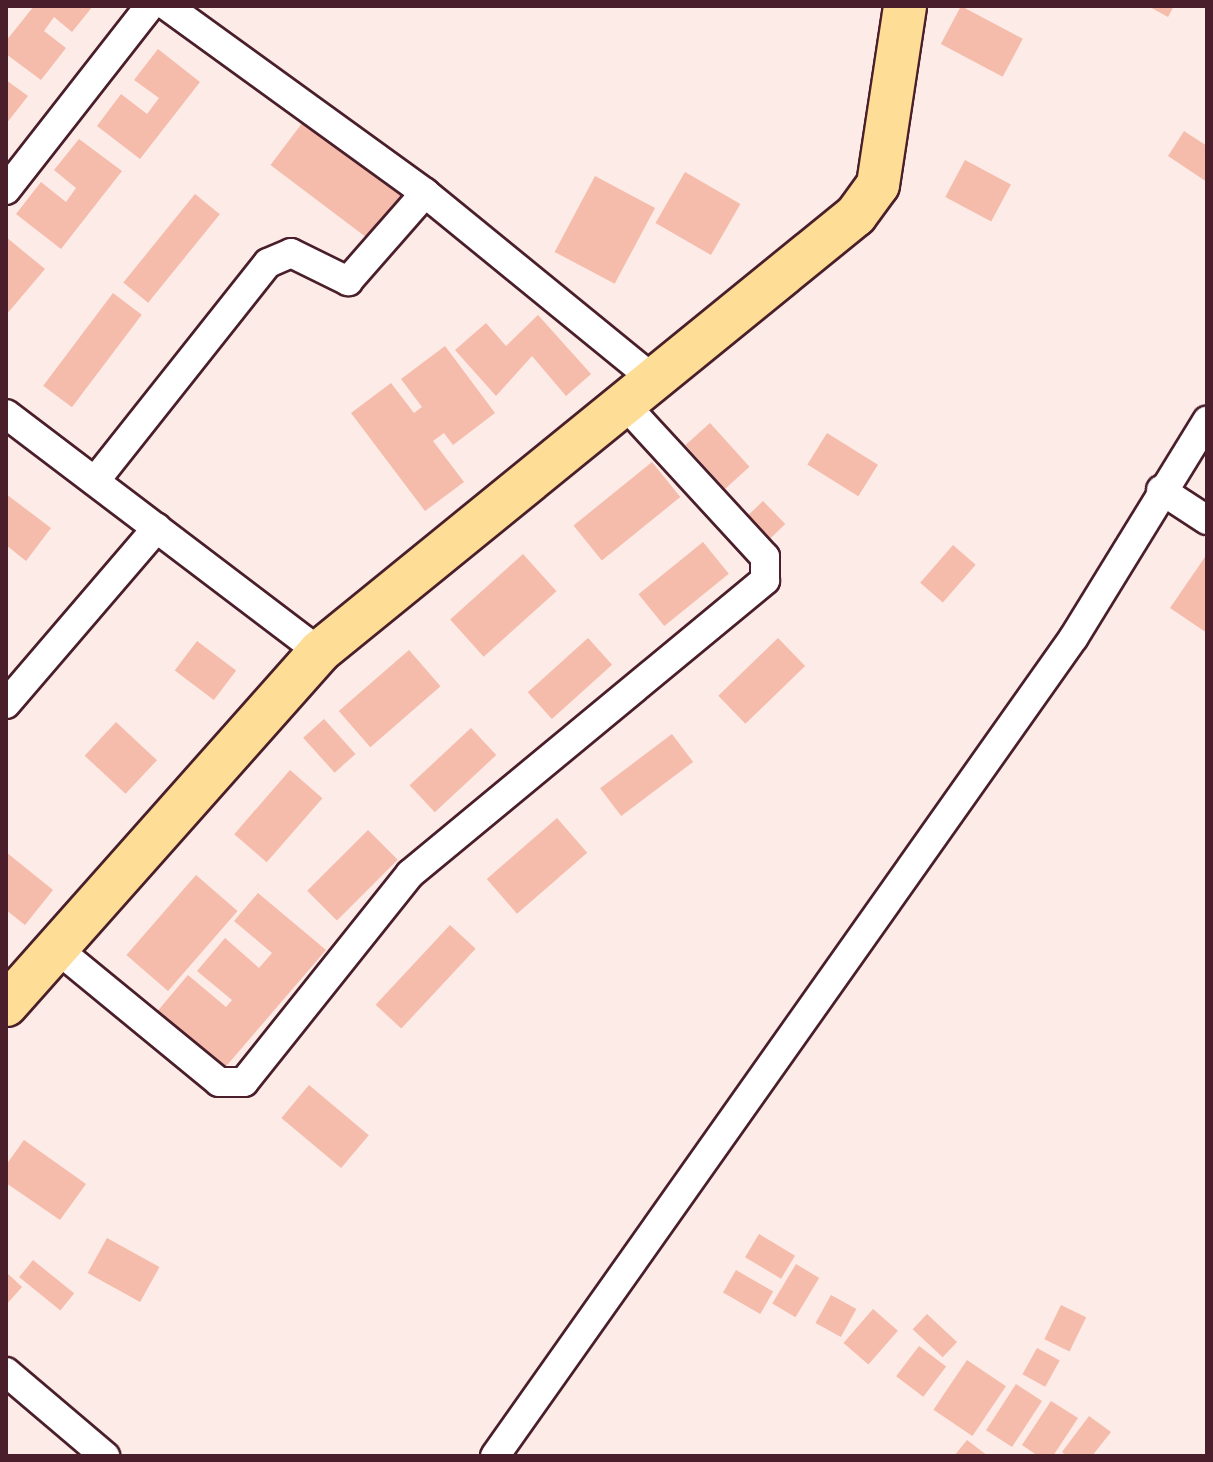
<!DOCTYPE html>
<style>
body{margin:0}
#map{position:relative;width:1213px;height:1462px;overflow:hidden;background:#fcebe6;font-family:Kalam,sans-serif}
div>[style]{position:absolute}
.building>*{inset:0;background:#f5bcac;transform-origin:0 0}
.roads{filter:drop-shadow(2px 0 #4a1f2b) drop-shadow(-2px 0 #4a1f2b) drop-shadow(0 2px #4a1f2b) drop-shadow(0 -2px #4a1f2b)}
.minor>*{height:28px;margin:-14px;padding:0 14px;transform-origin:14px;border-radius:14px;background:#fff}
.primary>*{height:42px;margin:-21px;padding:0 21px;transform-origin:21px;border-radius:21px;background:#fedd96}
span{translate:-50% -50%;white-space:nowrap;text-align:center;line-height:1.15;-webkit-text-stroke:8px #fff;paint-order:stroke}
.frame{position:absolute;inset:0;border:8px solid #4a1f2b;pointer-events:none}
</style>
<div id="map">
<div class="building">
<div style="clip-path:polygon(34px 6px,93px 6px,72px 32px,54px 17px,44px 31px,66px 48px,41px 80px,6px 54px,6px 41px)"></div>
<div style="left:961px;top:6px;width:70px;height:43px;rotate:28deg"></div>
<div style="clip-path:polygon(1148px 6px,1174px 6px,1168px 17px)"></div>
<div style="clip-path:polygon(158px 49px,200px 82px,140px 159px,97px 126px,121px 94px,147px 114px,159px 98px,134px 80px)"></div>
<div style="clip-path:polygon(6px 80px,28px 96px,6px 124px)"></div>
<div style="left:306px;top:118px;width:129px;height:59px;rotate:37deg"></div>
<div style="clip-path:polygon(1184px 131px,1207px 146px,1207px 182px,1168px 156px)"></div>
<div style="clip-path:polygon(79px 139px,122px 171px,61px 249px,16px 214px,41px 182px,66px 202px,76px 188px,54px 170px)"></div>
<div style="left:965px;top:160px;width:52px;height:42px;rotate:28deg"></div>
<div style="left:685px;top:172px;width:64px;height:59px;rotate:30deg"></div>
<div style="left:595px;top:176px;width:68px;height:86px;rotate:28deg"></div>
<div style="left:195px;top:194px;width:32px;height:114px;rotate:39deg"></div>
<div style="clip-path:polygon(6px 237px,45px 269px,6px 315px)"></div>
<div style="left:113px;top:293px;width:36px;height:116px;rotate:37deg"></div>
<div style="clip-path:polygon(538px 315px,591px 374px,566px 396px,532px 356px,496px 396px,455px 350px,486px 323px,506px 346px)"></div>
<div style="clip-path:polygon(445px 346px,495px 413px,453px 445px,444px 433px,433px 441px,464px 482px,425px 511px,351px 413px,391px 383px,414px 413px,422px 407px,401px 379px)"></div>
<div style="left:710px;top:423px;width:59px;height:33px;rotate:48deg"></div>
<div style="left:827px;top:433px;width:60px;height:37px;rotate:32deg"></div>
<div style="left:652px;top:462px;width:45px;height:101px;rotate:51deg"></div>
<div style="clip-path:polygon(6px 494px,51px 528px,26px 561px,6px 545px)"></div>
<div style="left:763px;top:501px;width:32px;height:25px;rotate:46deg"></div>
<div style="left:703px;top:542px;width:41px;height:83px;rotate:51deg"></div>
<div style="left:953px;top:545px;width:30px;height:50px;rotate:41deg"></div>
<div style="left:523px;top:554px;width:50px;height:98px;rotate:48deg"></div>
<div style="clip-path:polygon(1207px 554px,1207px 633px,1170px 608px)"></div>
<div style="left:588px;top:638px;width:36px;height:81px;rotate:48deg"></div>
<div style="left:778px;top:638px;width:39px;height:83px;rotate:46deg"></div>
<div style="left:197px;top:641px;width:49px;height:37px;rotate:37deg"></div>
<div style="left:409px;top:650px;width:48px;height:93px;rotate:49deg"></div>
<div style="left:324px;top:719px;width:47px;height:28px;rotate:48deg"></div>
<div style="left:116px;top:722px;width:56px;height:46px;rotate:43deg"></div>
<div style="left:471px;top:728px;width:37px;height:84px;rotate:47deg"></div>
<div style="left:672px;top:734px;width:35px;height:90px;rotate:53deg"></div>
<div style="left:290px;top:770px;width:43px;height:85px;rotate:41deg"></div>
<div style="left:557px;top:818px;width:46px;height:93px;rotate:49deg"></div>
<div style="left:368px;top:830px;width:42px;height:86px;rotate:45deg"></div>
<div style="clip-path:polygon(6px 852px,53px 890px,25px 925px,6px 910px)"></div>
<div style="left:196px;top:875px;width:55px;height:106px;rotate:41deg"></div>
<div style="clip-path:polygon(258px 893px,326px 950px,222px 1071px,155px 1014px,188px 975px,226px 1007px,232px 1000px,197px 971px,225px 938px,259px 968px,272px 953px,234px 921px)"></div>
<div style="left:450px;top:925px;width:35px;height:109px;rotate:43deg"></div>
<div style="left:309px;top:1085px;width:78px;height:43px;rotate:40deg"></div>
<div style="clip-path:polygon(24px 1140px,86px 1184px,60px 1220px,6px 1183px,6px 1165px)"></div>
<div style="left:759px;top:1234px;width:42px;height:27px;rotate:31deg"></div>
<div style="left:107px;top:1238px;width:60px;height:40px;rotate:29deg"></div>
<div style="left:33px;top:1260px;width:53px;height:22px;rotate:39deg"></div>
<div style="left:796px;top:1264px;width:27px;height:46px;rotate:31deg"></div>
<div style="left:736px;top:1270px;width:43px;height:26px;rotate:30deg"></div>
<div style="clip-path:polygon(6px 1272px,22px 1287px,6px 1305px)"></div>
<div style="left:831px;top:1295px;width:29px;height:32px;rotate:29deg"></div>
<div style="left:1061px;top:1305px;width:28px;height:38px;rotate:26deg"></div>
<div style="left:873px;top:1309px;width:33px;height:45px;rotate:41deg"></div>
<div style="left:927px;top:1314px;width:41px;height:21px;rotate:43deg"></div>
<div style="left:919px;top:1346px;width:34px;height:38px;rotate:37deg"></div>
<div style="left:1037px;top:1348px;width:26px;height:30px;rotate:29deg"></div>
<div style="left:967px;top:1360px;width:47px;height:60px;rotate:34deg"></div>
<div style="left:1016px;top:1384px;width:31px;height:55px;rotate:33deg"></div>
<div style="clip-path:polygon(1051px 1401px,1078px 1418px,1053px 1456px,1038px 1456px,1022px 1445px)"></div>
<div style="clip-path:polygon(1089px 1416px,1111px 1432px,1092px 1456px,1067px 1456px,1062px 1452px)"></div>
<div style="clip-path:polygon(967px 1440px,988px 1456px,954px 1456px)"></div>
</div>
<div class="roads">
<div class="minor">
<div style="left:167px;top:6px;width:319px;rotate:35.9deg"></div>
<div style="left:425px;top:193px;width:299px;rotate:39.2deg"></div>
<div style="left:6px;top:190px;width:234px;rotate:-52deg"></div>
<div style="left:6px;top:414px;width:393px;rotate:37.2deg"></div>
<div style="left:95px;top:481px;width:278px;rotate:-51.6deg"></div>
<div style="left:268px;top:263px;width:25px;rotate:-23deg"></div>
<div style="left:291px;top:253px;width:64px;rotate:26.2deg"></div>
<div style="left:348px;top:281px;width:117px;rotate:-48.8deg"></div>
<div style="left:1161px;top:490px;width:55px;rotate:33.1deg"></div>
<div style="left:6px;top:704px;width:232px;rotate:-49.4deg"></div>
<div style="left:56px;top:948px;width:211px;rotate:39.4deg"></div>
<div style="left:219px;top:1082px;width:25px"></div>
<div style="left:244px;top:1082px;width:266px;rotate:-51.4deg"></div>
<div style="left:410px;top:874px;width:461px;rotate:-39.6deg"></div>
<div style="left:765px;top:580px;width:23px;rotate:-90deg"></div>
<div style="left:765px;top:557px;width:207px;rotate:-132.6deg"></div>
<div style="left:6px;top:1372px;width:130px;rotate:40.3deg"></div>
<div style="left:495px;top:1456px;width:1003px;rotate:-54.74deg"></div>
<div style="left:1074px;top:637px;width:254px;rotate:-58.4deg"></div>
</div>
<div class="primary">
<div style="left:6px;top:1005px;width:472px;rotate:-48.4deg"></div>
<div style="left:319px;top:652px;width:692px;rotate:-39.14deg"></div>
<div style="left:856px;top:215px;width:37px;rotate:-54deg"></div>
<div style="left:878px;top:185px;width:181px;rotate:-81.4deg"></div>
</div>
</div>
<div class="frame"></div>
</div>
